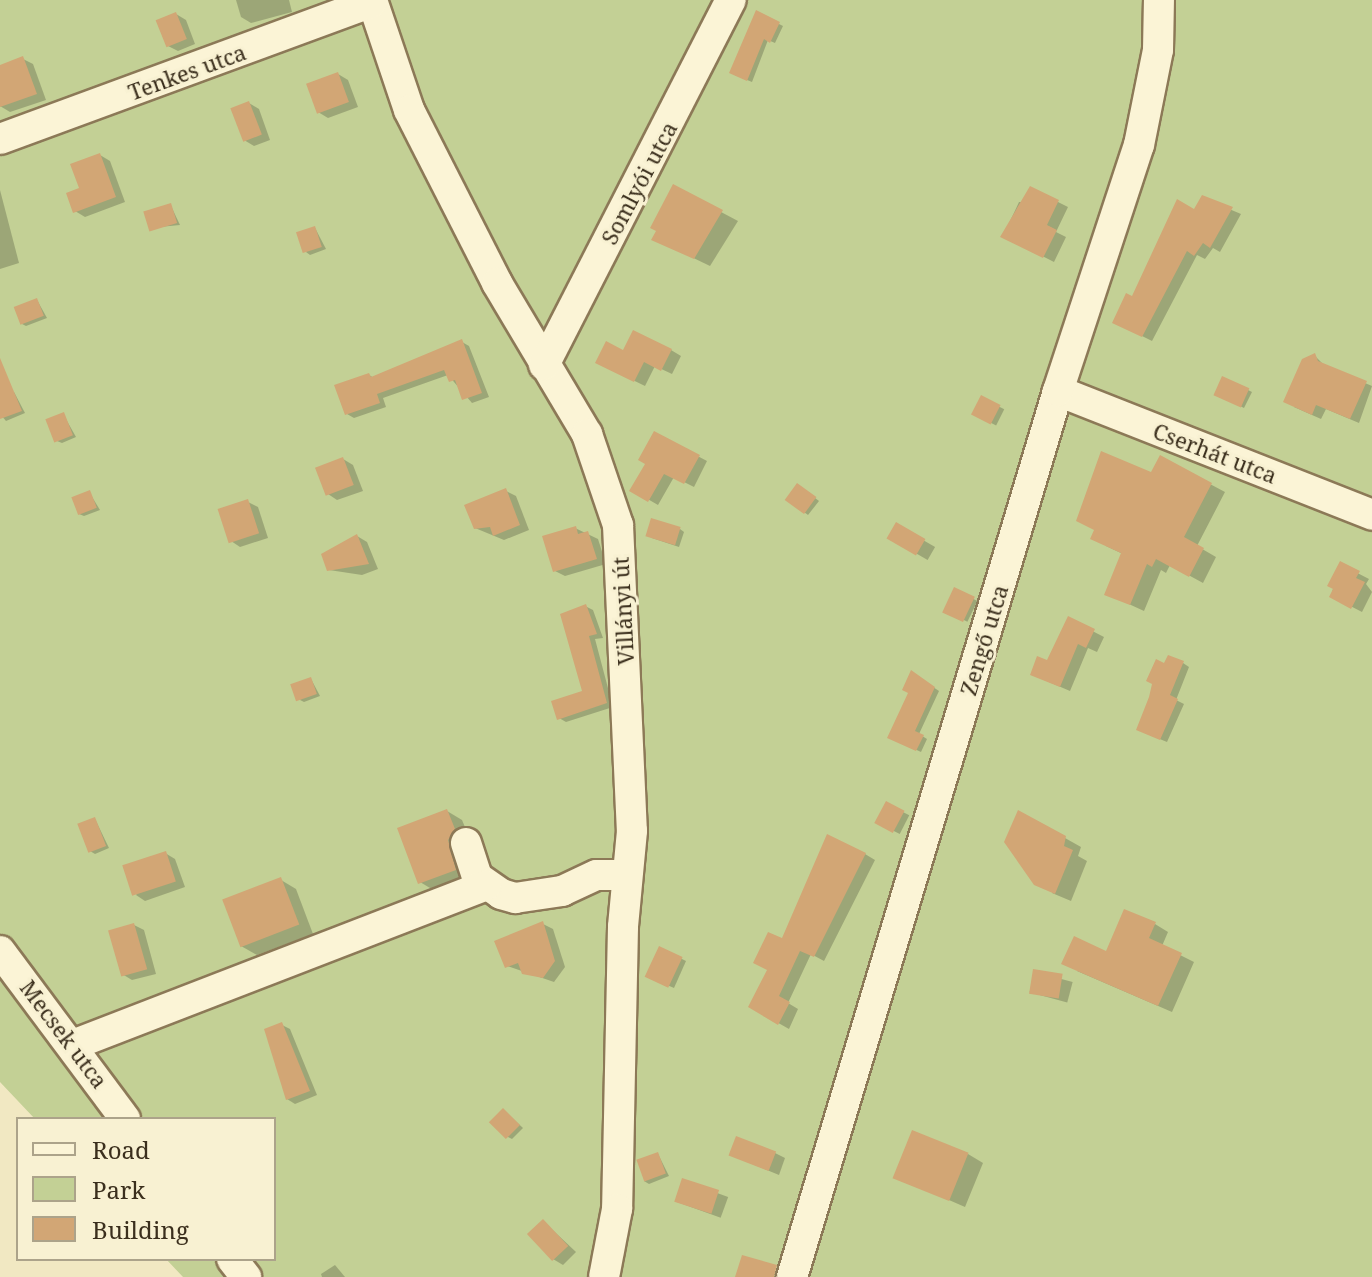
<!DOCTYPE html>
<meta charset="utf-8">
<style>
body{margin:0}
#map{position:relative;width:1372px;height:1277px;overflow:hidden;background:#f1e8c2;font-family:"Noto Serif",serif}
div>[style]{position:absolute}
.green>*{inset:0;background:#c3d095}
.shadow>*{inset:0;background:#0003;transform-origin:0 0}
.building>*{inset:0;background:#d2a675;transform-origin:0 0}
.roads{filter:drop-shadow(2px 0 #8c7957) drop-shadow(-2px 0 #8c7957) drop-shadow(0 2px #8c7957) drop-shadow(0 -2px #8c7957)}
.minor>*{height:30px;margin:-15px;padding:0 15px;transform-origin:15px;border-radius:15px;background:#fbf4d6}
span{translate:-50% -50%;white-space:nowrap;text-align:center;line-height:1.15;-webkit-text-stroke:6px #f8f1d2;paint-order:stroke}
.street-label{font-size:22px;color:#3b2f1d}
.legend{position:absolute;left:16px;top:1117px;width:260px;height:144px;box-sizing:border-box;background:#f8f1d2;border:2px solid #aca38a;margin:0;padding:10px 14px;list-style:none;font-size:24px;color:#3b2f1d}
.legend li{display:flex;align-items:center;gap:16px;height:40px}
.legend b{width:40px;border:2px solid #aca38a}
</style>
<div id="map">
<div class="green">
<div style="clip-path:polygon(0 0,1372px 0,1372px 1277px,183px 1277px,166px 1259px,274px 1259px,274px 1119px,35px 1119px,0 1082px)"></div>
</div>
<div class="shadow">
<div style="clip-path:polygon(236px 0,289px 0,292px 12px,251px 23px,241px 17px)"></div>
<div style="clip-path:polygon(757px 13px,783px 26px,775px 43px,768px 40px,752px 82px,735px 75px)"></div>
<div style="clip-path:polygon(176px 14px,186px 20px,195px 44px,178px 51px,168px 46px)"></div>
<div style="clip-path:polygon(23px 59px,33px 64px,46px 100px,10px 112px,0 106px,0 67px)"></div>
<div style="clip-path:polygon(338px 74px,348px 80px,358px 107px,328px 118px,318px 112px)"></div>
<div style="clip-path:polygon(249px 103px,259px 109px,270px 140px,254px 146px,244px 140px)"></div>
<div style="clip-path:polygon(100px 155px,110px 161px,125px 202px,85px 217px,75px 211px)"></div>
<div style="clip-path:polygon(674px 187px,738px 221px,710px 266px,654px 239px)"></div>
<div style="clip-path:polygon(0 190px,19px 263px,0 269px)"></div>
<div style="clip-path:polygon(1203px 198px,1241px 214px,1220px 252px,1213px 248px,1205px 259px,1197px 255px,1152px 341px,1124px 327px,1133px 299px)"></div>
<div style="clip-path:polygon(1019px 202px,1058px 202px,1068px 207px,1056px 232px,1066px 237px,1054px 262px,1003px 236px)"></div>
<div style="clip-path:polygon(171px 206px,180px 225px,149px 228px)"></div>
<div style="clip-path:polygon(315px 228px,326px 249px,310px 255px,306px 252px)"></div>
<div style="clip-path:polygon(37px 300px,47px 318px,26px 326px,22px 324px)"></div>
<div style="clip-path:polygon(462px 342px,469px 346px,489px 397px,472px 403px,448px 375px,383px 398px,386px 407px,354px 418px,347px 414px,369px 375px,374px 378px)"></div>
<div style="clip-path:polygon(671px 350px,681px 356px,672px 374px,655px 366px,645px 386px,608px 368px,624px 353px)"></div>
<div style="clip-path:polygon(1314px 355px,1325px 366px,1372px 386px,1359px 423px,1326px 409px,1321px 419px,1294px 407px)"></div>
<div style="clip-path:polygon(1248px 390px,1252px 392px,1244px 408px,1216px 394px)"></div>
<div style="clip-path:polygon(14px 392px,25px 413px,6px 421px,0 414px,0 397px)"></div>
<div style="left:982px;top:398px;width:25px;height:18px;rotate:27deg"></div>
<div style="clip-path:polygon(63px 414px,76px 437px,62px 443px,57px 441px)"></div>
<div style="clip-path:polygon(654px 433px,707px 461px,694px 487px,674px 477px,658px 505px,632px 490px,647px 463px)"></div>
<div style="clip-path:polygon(1161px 458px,1225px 492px,1197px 546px,1216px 557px,1203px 583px,1170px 565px,1166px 573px,1161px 570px,1144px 611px,1107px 594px,1123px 554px,1106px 546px)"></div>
<div style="clip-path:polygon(343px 459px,353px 465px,363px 491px,337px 500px,328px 494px)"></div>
<div style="clip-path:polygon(802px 488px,819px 501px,808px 515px,804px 512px)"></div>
<div style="clip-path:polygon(506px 491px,516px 496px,529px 530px,504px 540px,475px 528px)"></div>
<div style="clip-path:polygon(89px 492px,100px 510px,84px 516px,79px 514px)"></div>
<div style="clip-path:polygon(248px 502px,258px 507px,268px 538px,240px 547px,231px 541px)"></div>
<div style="left:897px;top:525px;width:44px;height:15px;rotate:30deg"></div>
<div style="clip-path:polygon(575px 528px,598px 539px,606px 564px,565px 576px,555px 571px)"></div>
<div style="clip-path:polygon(680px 529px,684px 532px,679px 547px,652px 538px)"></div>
<div style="clip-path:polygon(357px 536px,367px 542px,378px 569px,362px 575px,329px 570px)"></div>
<div style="clip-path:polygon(1340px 564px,1369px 579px,1366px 584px,1372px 592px,1362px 612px,1331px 596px)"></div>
<div style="left:955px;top:590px;width:25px;height:23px;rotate:26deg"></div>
<div style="clip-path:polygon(585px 606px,593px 610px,603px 638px,595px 639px,613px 707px,566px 722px,559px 718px,585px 692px)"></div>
<div style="clip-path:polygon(1069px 619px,1104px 637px,1097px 652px,1088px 648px,1070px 691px,1042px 679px)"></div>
<div style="clip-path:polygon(1183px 663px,1189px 667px,1176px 700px,1184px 704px,1167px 742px,1145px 733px,1154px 683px,1165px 665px)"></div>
<div style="clip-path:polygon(912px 673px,939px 691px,919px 734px,927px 739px,921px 752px,889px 737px,911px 693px)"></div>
<div style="clip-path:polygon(311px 679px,320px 696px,304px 702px,300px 700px)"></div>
<div style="left:887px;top:804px;width:25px;height:21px;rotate:27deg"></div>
<div style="clip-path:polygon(447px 811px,462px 820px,470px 839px,470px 878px,435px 891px,420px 882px)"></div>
<div style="clip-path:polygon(95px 819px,109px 848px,95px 854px,90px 851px)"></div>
<div style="clip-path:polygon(1065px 838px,1081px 847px,1078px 856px,1087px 861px,1071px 901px,1052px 893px)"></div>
<div style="clip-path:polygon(165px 853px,175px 859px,185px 887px,145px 901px,136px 895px)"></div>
<div style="clip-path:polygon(865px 854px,875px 860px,824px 961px,811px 954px,788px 1003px,798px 1009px,789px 1029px,750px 1007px,783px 941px)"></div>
<div style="clip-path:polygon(281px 880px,296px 889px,313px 934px,257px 955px,241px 946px)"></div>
<div style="clip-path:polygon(543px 924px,553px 929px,565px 967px,554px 982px,507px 966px)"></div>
<div style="clip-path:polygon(1155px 924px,1168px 932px,1162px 946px,1194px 962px,1172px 1012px,1077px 971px)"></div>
<div style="clip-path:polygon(134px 925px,144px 930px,156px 974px,132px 980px,122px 974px)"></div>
<div style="clip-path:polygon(660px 948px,686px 961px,674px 988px,651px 978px)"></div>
<div style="left:1035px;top:972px;width:39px;height:21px;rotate:15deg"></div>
<div style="clip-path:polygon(282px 1025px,290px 1029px,317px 1095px,295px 1104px,287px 1099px)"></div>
<div style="clip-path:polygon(507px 1113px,523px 1128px,512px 1139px,508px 1137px)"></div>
<div style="clip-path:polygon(775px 1153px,785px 1158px,779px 1175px,731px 1155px)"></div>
<div style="clip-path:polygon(658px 1154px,669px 1176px,649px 1184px,644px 1181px)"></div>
<div style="clip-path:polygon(968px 1154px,983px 1163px,965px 1207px,896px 1177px)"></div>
<div style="left:684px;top:1181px;width:47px;height:22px;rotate:20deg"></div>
<div style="clip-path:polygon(543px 1221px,576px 1252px,563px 1265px,553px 1259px)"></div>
<div style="clip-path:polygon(335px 1265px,345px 1277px,322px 1277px,321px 1274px)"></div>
</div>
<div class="building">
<div style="clip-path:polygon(756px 10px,780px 22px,770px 43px,764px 39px,747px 81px,729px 73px)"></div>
<div style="left:176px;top:12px;width:29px;height:22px;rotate:68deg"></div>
<div style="clip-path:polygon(23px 56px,37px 94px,0 107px,0 65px)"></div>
<div style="left:338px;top:72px;width:32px;height:34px;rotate:70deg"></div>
<div style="left:249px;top:101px;width:36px;height:20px;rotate:69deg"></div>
<div style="clip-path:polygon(100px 153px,116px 197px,73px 213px,66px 193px,79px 188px,70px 164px)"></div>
<div style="clip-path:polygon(673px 184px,723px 210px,694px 259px,651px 240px,656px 231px,650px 228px)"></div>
<div style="clip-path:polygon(1030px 186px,1059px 200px,1047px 225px,1057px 230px,1043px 258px,1000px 237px)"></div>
<div style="clip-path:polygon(1202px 195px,1233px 207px,1210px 248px,1203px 243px,1194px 256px,1187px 251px,1142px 337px,1112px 323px,1126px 293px,1132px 296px,1177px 199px,1194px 209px)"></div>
<div style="left:171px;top:203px;width:21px;height:29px;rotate:73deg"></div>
<div style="left:315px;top:226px;width:22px;height:20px;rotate:72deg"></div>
<div style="left:37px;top:298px;width:19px;height:25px;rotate:69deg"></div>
<div style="clip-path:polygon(633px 330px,672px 349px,661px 371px,644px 362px,634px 382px,595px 363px,606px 341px,623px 350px)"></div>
<div style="clip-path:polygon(462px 339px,482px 393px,462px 400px,455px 380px,449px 382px,444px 370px,377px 394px,380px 403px,345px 415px,334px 385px,369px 373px,371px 377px)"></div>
<div style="clip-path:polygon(1315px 353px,1318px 361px,1367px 381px,1350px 419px,1316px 405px,1312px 415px,1283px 402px,1302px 359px)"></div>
<div style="clip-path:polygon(0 358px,22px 411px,0 419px)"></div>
<div style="left:1222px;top:376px;width:30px;height:21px;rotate:24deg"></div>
<div style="left:981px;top:395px;width:22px;height:22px;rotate:27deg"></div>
<div style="left:64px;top:412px;width:25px;height:20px;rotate:69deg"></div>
<div style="clip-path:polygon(654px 431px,700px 455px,684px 484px,664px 474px,648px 502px,629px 491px,645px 464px,638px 460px)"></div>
<div style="clip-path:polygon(1101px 451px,1151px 472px,1160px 455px,1212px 483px,1184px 537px,1204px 548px,1189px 577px,1156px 559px,1152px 567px,1147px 564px,1130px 605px,1104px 595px,1121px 553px,1090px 539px,1094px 530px,1076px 521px)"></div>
<div style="left:343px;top:457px;width:30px;height:30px;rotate:69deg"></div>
<div style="left:797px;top:483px;width:24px;height:21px;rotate:36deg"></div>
<div style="clip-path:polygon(506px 488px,520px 525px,493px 536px,490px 527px,474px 529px,464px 505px)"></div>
<div style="left:90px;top:490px;width:19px;height:20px;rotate:69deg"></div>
<div style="left:248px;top:499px;width:36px;height:32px;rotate:72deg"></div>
<div style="left:651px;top:518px;width:31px;height:19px;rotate:17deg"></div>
<div style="left:896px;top:522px;width:34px;height:19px;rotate:30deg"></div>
<div style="clip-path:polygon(576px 526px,578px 534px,588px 531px,597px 559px,553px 572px,542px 536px)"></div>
<div style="clip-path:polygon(357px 534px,369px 564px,327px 571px,321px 554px)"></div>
<div style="clip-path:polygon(1340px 561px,1360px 571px,1356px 578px,1365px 582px,1351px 609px,1329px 597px,1333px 589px,1327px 586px)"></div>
<div style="left:954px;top:587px;width:23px;height:28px;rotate:25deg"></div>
<div style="clip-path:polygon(586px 604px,597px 634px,589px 636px,607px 703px,557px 720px,551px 701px,582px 691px,560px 614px)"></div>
<div style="clip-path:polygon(1068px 616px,1095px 629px,1086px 648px,1078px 644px,1060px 687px,1030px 675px,1037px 656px,1047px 660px)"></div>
<div style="clip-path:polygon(1168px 655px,1184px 661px,1170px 695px,1178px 699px,1160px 740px,1136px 730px,1149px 697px,1152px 684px,1146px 681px,1156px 659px,1164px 663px)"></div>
<div style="clip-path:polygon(911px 670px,935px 687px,915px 731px,924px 735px,916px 751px,887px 738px,908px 693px,902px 690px)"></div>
<div style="left:311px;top:677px;width:18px;height:22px;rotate:71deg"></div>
<div style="left:886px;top:801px;width:21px;height:25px;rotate:28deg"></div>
<div style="clip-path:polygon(447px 809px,455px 829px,448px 840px,456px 870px,418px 884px,397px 828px)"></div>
<div style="clip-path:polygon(1018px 810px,1066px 836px,1064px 846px,1073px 850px,1055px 894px,1034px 885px,1004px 842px)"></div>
<div style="left:95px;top:817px;width:31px;height:19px;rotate:69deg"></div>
<div style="clip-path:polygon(827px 834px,866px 853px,814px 957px,800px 951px,779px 996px,790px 1002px,778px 1025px,748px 1007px,767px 970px,753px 963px,768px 932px,782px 938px)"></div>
<div style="left:166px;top:851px;width:32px;height:46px;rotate:72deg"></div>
<div style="left:281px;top:877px;width:51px;height:63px;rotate:69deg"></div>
<div style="clip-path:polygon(1124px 909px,1156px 922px,1149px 938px,1182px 953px,1158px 1006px,1061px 964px,1074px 936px,1106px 951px)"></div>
<div style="clip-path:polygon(543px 921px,555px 961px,543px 978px,522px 974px,518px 963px,505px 968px,494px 941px)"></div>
<div style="left:134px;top:923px;width:48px;height:27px;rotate:74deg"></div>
<div style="left:659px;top:946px;width:26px;height:34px;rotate:25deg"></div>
<div style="left:1033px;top:969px;width:30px;height:25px;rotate:9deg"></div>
<div style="clip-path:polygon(282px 1022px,310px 1091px,286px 1100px,264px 1029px)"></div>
<div style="left:503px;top:1108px;width:24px;height:20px;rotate:45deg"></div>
<div style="left:912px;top:1130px;width:61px;height:52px;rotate:22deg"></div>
<div style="left:736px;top:1136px;width:43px;height:21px;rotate:21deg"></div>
<div style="left:658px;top:1152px;width:23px;height:23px;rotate:70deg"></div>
<div style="left:682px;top:1178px;width:39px;height:25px;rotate:18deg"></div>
<div style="left:543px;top:1219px;width:37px;height:22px;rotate:47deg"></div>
<div style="clip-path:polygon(742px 1255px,777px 1265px,774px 1277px,735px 1277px)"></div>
</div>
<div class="roads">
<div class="minor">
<div style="left:372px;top:0;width:116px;rotate:71.4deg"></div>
<div style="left:409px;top:110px;width:194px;rotate:63deg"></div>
<div style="left:497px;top:283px;width:176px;rotate:59.2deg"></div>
<div style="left:587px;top:434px;width:96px;rotate:71.2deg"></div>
<div style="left:618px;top:525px;width:306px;rotate:87.4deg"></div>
<div style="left:632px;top:831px;width:96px;rotate:95.4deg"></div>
<div style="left:623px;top:927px;width:282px;rotate:91.2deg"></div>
<div style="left:617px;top:1209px;width:69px;rotate:100.8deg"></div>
<div style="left:0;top:139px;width:396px;rotate:-20.2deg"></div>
<div style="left:544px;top:365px;width:410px;rotate:-62.9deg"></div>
<div style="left:1058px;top:391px;width:338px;rotate:21.5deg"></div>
<div style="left:466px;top:843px;width:36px;rotate:72deg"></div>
<div style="left:477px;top:877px;width:29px;rotate:35deg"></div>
<div style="left:501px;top:894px;width:15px;rotate:16deg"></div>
<div style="left:515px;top:898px;width:48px;rotate:-8.5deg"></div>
<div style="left:562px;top:891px;width:38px;rotate:-25deg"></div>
<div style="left:597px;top:875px;width:29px"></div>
<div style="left:0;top:951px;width:209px;rotate:53.3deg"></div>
<div style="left:75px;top:1044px;width:441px;rotate:-21.1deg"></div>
<div style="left:232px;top:1259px;width:23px;rotate:52deg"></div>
<div style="left:792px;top:1277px;width:925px;rotate:-73.29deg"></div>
<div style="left:1058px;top:391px;width:259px;rotate:-71.8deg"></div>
<div style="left:1139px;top:145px;width:97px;rotate:-78.7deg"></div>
<div style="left:1158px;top:50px;width:50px;rotate:-88.9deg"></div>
</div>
</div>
<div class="street-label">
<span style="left:187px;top:72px;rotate:-20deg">Tenkes utca</span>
<span style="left:639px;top:183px;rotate:-62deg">Somlyói utca</span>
<span style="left:1215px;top:453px;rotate:21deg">Cserhát utca</span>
<span style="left:623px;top:611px;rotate:-93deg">Villányi út</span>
<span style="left:984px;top:640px;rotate:-73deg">Zengő utca</span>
<span style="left:64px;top:1034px;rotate:53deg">Mecsek utca</span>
</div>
<ul class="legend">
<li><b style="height:10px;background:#fbf4d6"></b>Road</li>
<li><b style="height:22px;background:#c3d095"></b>Park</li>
<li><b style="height:22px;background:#d2a675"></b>Building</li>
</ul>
</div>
